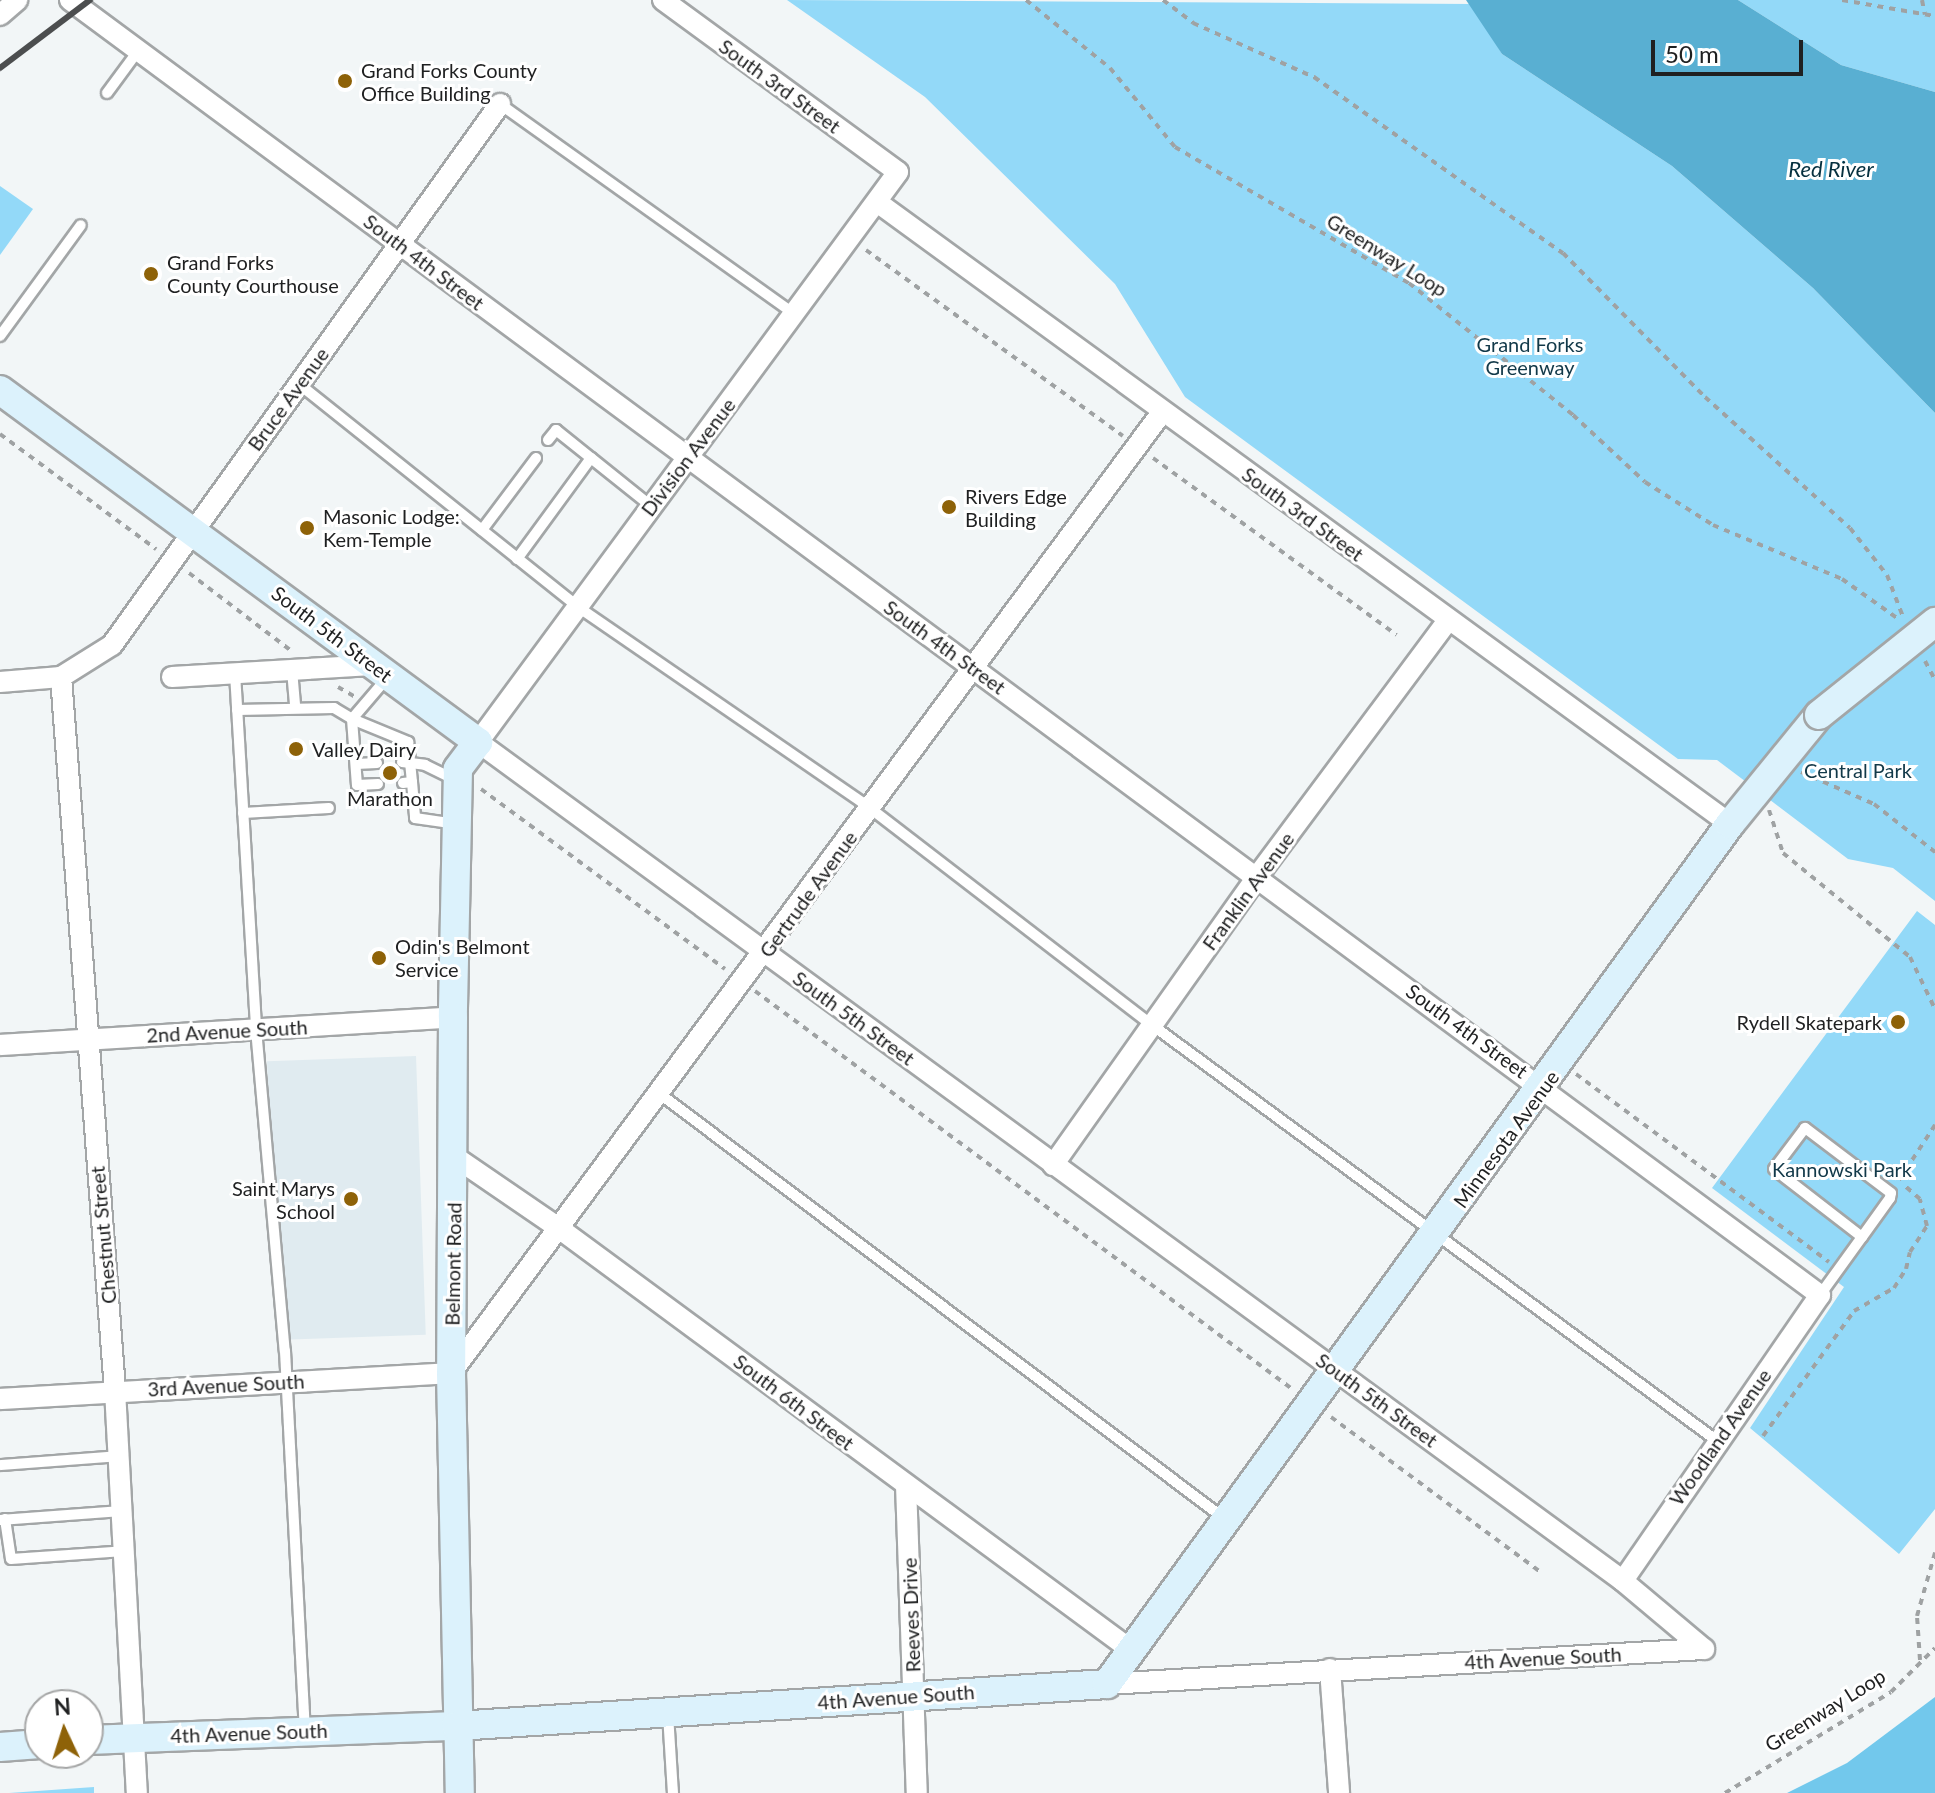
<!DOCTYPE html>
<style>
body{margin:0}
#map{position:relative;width:1935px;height:1793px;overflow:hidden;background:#f2f6f7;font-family:Lato,sans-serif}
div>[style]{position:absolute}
.built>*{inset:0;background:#e0ebf0;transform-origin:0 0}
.green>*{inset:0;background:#93d9f8}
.forest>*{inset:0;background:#72c8ec}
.water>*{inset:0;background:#59afd2}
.path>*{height:4px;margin-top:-2px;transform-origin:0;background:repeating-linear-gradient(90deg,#9fa2a3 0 6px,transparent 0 12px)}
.roads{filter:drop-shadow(2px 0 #a3a6a7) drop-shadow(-2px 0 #a3a6a7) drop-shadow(0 2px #a3a6a7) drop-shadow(0 -2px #a3a6a7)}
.lane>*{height:10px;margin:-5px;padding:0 5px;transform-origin:5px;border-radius:5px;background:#fff}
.street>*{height:20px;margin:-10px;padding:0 10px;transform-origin:10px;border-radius:10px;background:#fff}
.secondary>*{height:28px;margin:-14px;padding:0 14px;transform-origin:14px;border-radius:14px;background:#dcf2fc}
.rail>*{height:6px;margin:-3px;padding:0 3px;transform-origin:3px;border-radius:3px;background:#4c4e4f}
.bridges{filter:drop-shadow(2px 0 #a3a6a7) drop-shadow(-2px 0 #a3a6a7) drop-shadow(0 2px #a3a6a7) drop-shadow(0 -2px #a3a6a7)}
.secondary-bridge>*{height:28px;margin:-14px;padding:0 14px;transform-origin:14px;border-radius:14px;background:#dcf2fc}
.dots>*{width:22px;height:22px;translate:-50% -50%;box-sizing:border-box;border:4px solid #fff;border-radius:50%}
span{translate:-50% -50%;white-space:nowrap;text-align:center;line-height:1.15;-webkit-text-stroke:6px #fff;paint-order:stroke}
.poi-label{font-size:20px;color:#1f2021}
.left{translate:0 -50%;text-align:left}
.right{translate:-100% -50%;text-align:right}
.street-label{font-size:20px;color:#1f2021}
.park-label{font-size:20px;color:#123949}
.water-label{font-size:22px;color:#06303f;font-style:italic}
.north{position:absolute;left:24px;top:1689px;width:80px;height:80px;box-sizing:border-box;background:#fff;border:2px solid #a5a6a6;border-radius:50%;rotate:356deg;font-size:22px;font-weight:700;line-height:32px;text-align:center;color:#1f2021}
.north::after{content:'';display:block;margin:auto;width:28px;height:36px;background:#8e6208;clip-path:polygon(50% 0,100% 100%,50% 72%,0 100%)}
.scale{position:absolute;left:1651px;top:40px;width:152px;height:36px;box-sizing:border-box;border:4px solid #1f2021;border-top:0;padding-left:10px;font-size:24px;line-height:28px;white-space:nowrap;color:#1f2021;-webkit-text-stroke:6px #fff;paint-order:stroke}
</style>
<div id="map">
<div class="built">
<div style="left:416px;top:1056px;width:279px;height:149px;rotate:88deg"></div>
</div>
<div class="green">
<div style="clip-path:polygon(787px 0,1473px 4px,1502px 54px,1672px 166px,1813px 288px,1935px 413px,1935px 901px,1893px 868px,1848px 859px,1717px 760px,1678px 759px,1185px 397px,1115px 284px,925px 97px)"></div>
<div style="clip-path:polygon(1738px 0,1935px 0,1935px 92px,1841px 65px)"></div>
<div style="clip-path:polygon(0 186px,33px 209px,0 255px)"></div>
<div style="clip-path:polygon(1917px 911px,1935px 925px,1935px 1509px,1899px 1554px,1750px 1428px,1844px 1287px,1712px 1188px)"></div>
<div style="clip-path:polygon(94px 1787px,94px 1793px,9px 1793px)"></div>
</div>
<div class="forest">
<div style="clip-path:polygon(1935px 1697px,1935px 1793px,1787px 1793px,1847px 1763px)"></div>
</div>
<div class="water">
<div style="clip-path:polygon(1466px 0,1738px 0,1841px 65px,1935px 92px,1935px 413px,1813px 288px,1672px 166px,1502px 54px)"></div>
</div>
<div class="path">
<div style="left:1026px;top:0;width:108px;rotate:39deg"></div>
<div style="left:1110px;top:68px;width:102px;rotate:50.6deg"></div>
<div style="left:1175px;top:147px;width:271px;rotate:30.2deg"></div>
<div style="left:1409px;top:283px;width:211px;rotate:38.8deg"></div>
<div style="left:1573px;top:415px;width:98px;rotate:42.9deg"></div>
<div style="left:1645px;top:482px;width:80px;rotate:32.3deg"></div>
<div style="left:1713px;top:525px;width:140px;rotate:22.7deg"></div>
<div style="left:1842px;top:579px;width:71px;rotate:35.3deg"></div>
<div style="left:1163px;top:0;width:38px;rotate:37deg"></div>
<div style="left:1193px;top:23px;width:133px;rotate:24.1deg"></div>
<div style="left:1314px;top:77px;width:305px;rotate:35.3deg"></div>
<div style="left:1563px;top:253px;width:202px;rotate:45.4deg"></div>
<div style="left:1705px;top:397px;width:195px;rotate:42.1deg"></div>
<div style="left:1850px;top:528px;width:60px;rotate:51.8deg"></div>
<div style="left:1887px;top:575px;width:45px;rotate:69.1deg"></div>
<div style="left:1842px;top:0;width:94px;rotate:9.8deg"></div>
<div style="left:1922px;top:0;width:15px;rotate:79deg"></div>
<div style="left:866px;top:250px;width:317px;rotate:35.9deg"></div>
<div style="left:0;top:434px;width:194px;rotate:36.4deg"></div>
<div style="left:1153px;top:458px;width:301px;rotate:36deg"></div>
<div style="left:189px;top:573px;width:127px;rotate:37.3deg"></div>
<div style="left:1925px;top:661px;width:21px;rotate:62deg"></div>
<div style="left:338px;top:687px;width:20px;rotate:30deg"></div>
<div style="left:1801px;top:772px;width:80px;rotate:23.7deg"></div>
<div style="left:1874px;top:804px;width:78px;rotate:38.2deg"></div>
<div style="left:481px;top:789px;width:303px;rotate:36.4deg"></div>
<div style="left:1769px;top:810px;width:45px;rotate:72deg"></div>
<div style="left:1783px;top:853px;width:164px;rotate:39.3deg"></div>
<div style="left:1910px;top:957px;width:58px;rotate:64.3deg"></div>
<div style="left:755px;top:991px;width:667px;rotate:36.53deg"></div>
<div style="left:1576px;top:1074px;width:315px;rotate:36.6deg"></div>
<div style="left:1899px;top:1180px;width:66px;rotate:-56.8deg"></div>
<div style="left:1331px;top:1417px;width:262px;rotate:36.5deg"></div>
<div style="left:1763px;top:1436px;width:155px;rotate:-53.9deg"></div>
<div style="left:1854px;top:1311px;width:46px;rotate:-29.9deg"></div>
<div style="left:1894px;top:1288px;width:22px;rotate:-58deg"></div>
<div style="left:1906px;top:1269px;width:17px;rotate:-77deg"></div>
<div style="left:1910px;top:1252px;width:31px;rotate:-57deg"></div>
<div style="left:1927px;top:1226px;width:28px;rotate:-105deg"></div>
<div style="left:1920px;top:1199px;width:20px;rotate:-139deg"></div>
<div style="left:1920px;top:1660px;width:44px;rotate:-93.9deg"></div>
<div style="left:1917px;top:1616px;width:66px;rotate:-74.1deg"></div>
<div style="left:1725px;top:1793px;width:194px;rotate:-31.3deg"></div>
<div style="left:1891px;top:1692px;width:62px;rotate:-45deg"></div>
</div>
<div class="roads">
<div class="lane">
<div style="left:107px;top:93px;width:52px;rotate:-53.6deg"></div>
<div style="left:500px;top:104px;width:361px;rotate:35.5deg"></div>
<div style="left:0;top:336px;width:137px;rotate:-53.9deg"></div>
<div style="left:299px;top:384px;width:357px;rotate:38.6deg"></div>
<div style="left:578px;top:607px;width:354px;rotate:34.5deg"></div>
<div style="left:870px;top:808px;width:356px;rotate:37.6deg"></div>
<div style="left:1152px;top:1025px;width:700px;rotate:36.35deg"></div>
<div style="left:548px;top:440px;width:13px;rotate:-51deg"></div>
<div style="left:556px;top:430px;width:45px;rotate:38.7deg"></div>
<div style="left:482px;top:530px;width:90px;rotate:-53.1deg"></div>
<div style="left:517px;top:559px;width:125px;rotate:-53.8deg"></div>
<div style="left:591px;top:458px;width:77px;rotate:38.7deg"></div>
<div style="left:292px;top:670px;width:37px;rotate:85deg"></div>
<div style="left:235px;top:673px;width:357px;rotate:86.6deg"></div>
<div style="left:256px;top:1029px;width:323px;rotate:84.9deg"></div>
<div style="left:285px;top:1351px;width:379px;rotate:87deg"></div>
<div style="left:387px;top:678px;width:54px;rotate:130.5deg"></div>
<div style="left:352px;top:719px;width:61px;rotate:22.3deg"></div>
<div style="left:408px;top:742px;width:40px;rotate:84.3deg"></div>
<div style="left:237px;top:710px;width:97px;rotate:-1.2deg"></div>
<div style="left:334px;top:708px;width:21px;rotate:31deg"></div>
<div style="left:352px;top:719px;width:66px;rotate:85.7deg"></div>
<div style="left:357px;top:785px;width:21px;rotate:-3deg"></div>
<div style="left:402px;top:762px;width:23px;rotate:7deg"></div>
<div style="left:425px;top:765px;width:34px;rotate:26deg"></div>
<div style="left:356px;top:764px;width:21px;rotate:-3deg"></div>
<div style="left:403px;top:783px;width:9px;rotate:-6deg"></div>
<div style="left:412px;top:782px;width:36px;rotate:85deg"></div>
<div style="left:415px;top:818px;width:41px;rotate:8.3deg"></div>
<div style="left:243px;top:813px;width:86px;rotate:-3.3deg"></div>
<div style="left:660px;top:1094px;width:707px;rotate:36.95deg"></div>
<div style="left:1820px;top:1295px;width:72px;rotate:-54.1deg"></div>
<div style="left:1862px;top:1237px;width:48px;rotate:-54.3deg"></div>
<div style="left:1890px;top:1198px;width:5px;rotate:-79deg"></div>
<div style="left:1891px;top:1193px;width:108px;rotate:-142.9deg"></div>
<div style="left:1805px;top:1128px;width:51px;rotate:127.1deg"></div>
<div style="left:1774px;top:1169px;width:111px;rotate:37.7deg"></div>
<div style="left:0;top:1465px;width:119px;rotate:-4.3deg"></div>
<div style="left:5px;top:1519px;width:40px;rotate:81.5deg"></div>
<div style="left:11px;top:1559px;width:113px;rotate:-4deg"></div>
<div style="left:0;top:1520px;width:122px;rotate:-4.2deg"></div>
<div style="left:668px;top:1714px;width:79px;rotate:86.4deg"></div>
</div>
<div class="street">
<div style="left:70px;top:0;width:2177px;rotate:36.5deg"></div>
<div style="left:1820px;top:1295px;width:347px;rotate:124.6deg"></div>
<div style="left:663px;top:0;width:291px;rotate:36.2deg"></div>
<div style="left:898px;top:172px;width:708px;rotate:126.38deg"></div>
<div style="left:478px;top:742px;width:1419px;rotate:36.23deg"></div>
<div style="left:1623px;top:1581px;width:106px;rotate:40deg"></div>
<div style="left:0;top:15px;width:23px;rotate:-41deg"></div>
<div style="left:877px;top:202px;width:1056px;rotate:36.1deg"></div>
<div style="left:61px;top:677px;width:715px;rotate:85.67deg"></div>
<div style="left:115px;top:1390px;width:404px;rotate:86.9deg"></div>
<div style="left:172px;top:677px;width:200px;rotate:-3.4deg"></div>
<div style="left:0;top:682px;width:61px;rotate:-4.7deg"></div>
<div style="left:61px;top:677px;width:60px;rotate:-32.1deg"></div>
<div style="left:112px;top:645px;width:666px;rotate:-54.35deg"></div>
<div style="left:0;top:1045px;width:454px;rotate:-3.5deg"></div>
<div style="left:455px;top:1157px;width:127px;rotate:34.4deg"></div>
<div style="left:560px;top:1229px;width:709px;rotate:36.4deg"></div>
<div style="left:1053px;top:1165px;width:352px;rotate:-54.7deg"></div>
<div style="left:1256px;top:878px;width:322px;rotate:-53.3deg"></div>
<div style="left:0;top:1399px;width:452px;rotate:-3.3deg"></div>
<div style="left:451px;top:1373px;width:1195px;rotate:-53.5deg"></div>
<div style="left:906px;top:1485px;width:308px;rotate:88deg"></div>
<div style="left:1330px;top:1669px;width:124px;rotate:85.8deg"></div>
<div style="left:1107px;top:1684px;width:598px;rotate:-3.36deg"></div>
</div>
<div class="secondary">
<div style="left:0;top:390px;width:594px;rotate:36.37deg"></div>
<div style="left:478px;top:742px;width:34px;rotate:127deg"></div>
<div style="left:458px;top:769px;width:248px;rotate:91.2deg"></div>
<div style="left:453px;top:1017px;width:356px;rotate:90.3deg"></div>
<div style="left:451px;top:1373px;width:420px;rotate:88.8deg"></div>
<div style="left:88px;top:1740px;width:368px;rotate:-2.2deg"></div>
<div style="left:456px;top:1726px;width:652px;rotate:-3.69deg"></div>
<div style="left:1107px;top:1684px;width:1062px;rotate:-54.08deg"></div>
<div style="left:1730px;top:824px;width:141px;rotate:-50.8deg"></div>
<div style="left:0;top:1747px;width:40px;rotate:-4.3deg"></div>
</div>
</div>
<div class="rail">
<div style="left:0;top:68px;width:113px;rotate:-37.1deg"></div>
</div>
<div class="bridges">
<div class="secondary-bridge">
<div style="left:1819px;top:715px;width:149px;rotate:-38.7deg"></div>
</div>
</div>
<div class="dots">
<div style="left:345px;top:81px;background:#8e6208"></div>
<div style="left:151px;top:274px;background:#8e6208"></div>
<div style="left:949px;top:507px;background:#8e6208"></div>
<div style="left:307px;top:528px;background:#8e6208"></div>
<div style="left:296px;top:749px;background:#8e6208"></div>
<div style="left:390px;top:773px;background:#8e6208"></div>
<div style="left:379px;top:958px;background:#8e6208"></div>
<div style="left:1898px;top:1022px;background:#8e6208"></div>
<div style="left:351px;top:1199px;background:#8e6208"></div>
</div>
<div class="poi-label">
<span class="left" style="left:361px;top:82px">Grand Forks County<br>Office Building</span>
<span class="left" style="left:167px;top:274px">Grand Forks<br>County Courthouse</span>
<span class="left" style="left:965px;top:508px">Rivers Edge<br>Building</span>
<span class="left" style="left:323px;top:528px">Masonic Lodge:<br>Kem-Temple</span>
<span class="left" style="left:312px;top:749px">Valley Dairy</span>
<span style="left:390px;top:798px">Marathon</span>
<span class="left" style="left:395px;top:958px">Odin's Belmont<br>Service</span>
<span class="right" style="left:1882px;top:1022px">Rydell Skatepark</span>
<span class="right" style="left:335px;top:1200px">Saint Marys<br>School</span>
</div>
<div class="street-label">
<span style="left:780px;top:86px;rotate:36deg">South 3rd Street</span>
<span style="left:1387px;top:255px;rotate:32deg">Greenway Loop</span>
<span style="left:424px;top:262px;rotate:37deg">South 4th Street</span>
<span style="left:288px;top:399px;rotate:-54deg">Bruce Avenue</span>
<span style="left:688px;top:457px;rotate:-53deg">Division Avenue</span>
<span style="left:1303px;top:514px;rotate:36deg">South 3rd Street</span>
<span style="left:332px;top:634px;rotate:37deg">South 5th Street</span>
<span style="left:945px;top:647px;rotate:36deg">South 4th Street</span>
<span style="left:1248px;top:891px;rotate:-54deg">Franklin Avenue</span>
<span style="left:808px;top:894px;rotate:-54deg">Gertrude Avenue</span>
<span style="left:854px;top:1018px;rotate:36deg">South 5th Street</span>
<span style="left:227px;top:1031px;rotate:-3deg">2nd Avenue South</span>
<span style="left:1467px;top:1031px;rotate:36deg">South 4th Street</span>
<span style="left:1506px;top:1139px;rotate:-54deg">Minnesota Avenue</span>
<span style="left:103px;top:1235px;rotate:-95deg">Chestnut Street</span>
<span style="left:453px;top:1264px;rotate:-89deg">Belmont Road</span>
<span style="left:226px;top:1385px;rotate:-3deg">3rd Avenue South</span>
<span style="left:1377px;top:1400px;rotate:36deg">South 5th Street</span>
<span style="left:794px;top:1402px;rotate:37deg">South 6th Street</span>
<span style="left:1720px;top:1437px;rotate:-55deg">Woodland Avenue</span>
<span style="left:911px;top:1615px;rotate:-92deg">Reeves Drive</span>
<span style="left:1543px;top:1658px;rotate:-3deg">4th Avenue South</span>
<span style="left:896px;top:1697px;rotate:-4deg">4th Avenue South</span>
<span style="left:1825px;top:1710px;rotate:-32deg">Greenway Loop</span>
<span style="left:249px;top:1733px;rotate:-2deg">4th Avenue South</span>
</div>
<div class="park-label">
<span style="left:1530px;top:356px">Grand Forks<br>Greenway</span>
<span style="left:1858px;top:770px">Central Park</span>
<span style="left:1842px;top:1169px">Kannowski Park</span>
</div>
<div class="water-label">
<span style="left:1831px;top:169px">Red River</span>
</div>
<div class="north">N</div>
<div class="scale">50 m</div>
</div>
